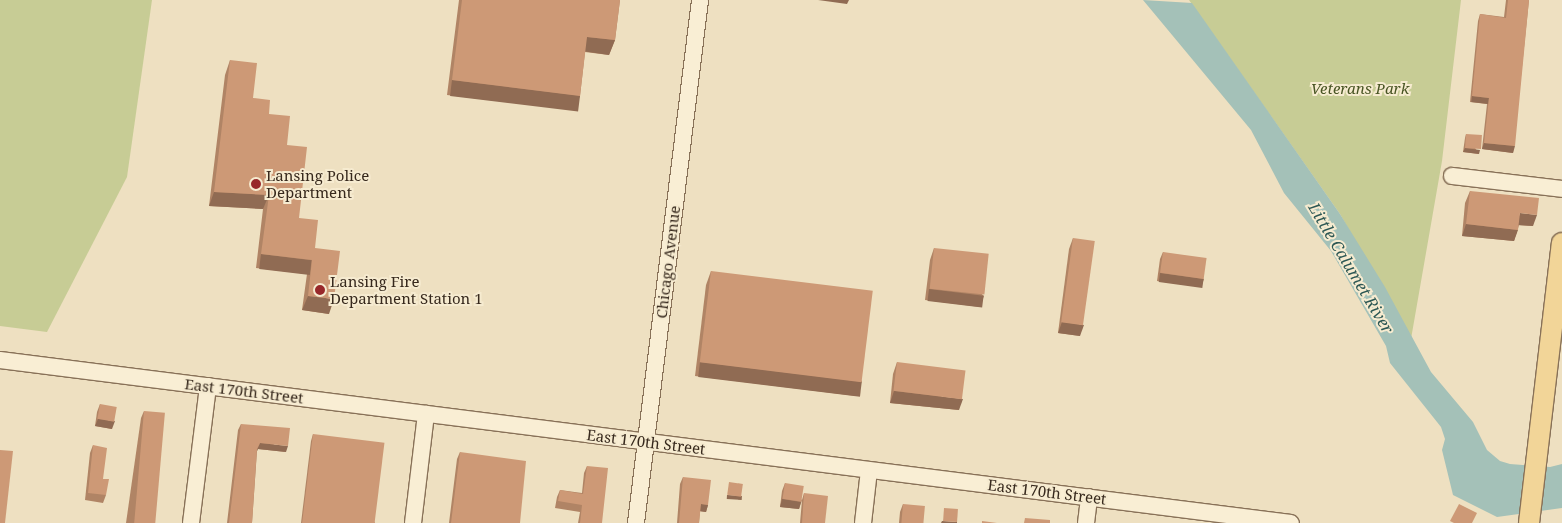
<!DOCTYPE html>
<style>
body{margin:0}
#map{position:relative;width:1562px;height:523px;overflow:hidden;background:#eee0c1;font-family:"Noto Serif",serif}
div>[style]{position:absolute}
.green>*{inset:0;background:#c7cc95}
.water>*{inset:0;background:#a4c1b8}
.roads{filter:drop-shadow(1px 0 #887158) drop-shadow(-1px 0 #887158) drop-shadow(0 1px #887158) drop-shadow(0 -1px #887158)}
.minor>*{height:16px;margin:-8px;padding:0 8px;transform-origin:8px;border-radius:8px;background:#f9eed4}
.major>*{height:20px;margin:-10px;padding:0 10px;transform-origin:10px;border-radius:10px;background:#f2d598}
.wall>*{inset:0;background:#b08465}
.shaded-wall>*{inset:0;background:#906b53;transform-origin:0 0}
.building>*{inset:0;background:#cd9976;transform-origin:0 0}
.dots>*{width:14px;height:14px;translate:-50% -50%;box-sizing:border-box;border:2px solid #f6ebd0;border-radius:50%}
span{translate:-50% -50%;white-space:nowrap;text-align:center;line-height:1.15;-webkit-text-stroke:4px #f6ebd0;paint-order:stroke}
.park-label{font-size:15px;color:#485423;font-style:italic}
.poi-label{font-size:15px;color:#37291d}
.left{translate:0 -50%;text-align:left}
.street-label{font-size:15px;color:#37291d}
.water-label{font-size:16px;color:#2c5754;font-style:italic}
</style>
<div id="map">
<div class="green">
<div style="clip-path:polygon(0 0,152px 0,127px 177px,47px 332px,0 326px)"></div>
<div style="clip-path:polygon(1189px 0,1461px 0,1442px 161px,1411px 339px,1340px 214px)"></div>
</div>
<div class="water">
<div style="clip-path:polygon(1143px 0,1192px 3px,1340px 214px,1385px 287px,1431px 372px,1473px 422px,1487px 450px,1500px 461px,1510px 464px,1550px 467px,1562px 464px,1562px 508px,1497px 517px,1453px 495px,1442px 450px,1445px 439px,1441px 427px,1390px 363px,1386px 346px,1331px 251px,1284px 193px,1251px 130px)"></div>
</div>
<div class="roads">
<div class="minor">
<div style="left:1452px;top:176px;width:111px;rotate:6.7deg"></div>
<div style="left:0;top:360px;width:1301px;rotate:7.2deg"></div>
<div style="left:191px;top:523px;width:138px;rotate:-82.9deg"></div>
<div style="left:413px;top:523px;width:110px;rotate:-83.2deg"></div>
<div style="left:636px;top:523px;width:527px;rotate:-83.02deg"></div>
<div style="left:863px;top:523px;width:53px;rotate:-83.5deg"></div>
<div style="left:1086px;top:523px;width:26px;rotate:-83deg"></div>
</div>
<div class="major">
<div style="left:1529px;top:523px;width:282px;rotate:-83.3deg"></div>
</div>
</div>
<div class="wall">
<div style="clip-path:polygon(459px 0,620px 0,615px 40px,609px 55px,585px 52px,580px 96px,574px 110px,447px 95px)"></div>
<div style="clip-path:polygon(1506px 0,1529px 0,1513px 153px,1482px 149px,1487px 104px,1470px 102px,1478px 21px,1480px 14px,1504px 17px)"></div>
<div style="clip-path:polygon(230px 60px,253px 98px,269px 114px,287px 145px,299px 218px,315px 248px,329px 314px,302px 310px,307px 274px,256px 268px,263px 209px,209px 206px,225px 75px)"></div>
<div style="clip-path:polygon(1466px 134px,1479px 154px,1463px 152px,1465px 138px)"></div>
<div style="clip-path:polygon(1470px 191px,1533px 226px,1519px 225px,1514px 241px,1462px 236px,1465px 203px)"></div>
<div style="clip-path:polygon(1073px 238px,1080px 336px,1058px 333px,1069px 249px)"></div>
<div style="clip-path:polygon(934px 248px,984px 296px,980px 307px,925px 300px,930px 260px)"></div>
<div style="clip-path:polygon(1163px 252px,1204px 279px,1201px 287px,1157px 281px,1160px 259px)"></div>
<div style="clip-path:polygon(711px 271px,862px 381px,856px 396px,695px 376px,706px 285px)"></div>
<div style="clip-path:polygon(897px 362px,959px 410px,890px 403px,893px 374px)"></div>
<div style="clip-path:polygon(100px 404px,112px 429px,95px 426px,97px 412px)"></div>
<div style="clip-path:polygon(144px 411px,150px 523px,126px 523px,141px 418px)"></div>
<div style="clip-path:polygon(241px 424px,286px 452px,258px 449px,257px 451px,252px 523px,227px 523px,238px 430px)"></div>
<div style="clip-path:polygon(313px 434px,375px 523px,301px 523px,311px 441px)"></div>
<div style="clip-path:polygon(93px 445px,103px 479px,106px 495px,103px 503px,85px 500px,90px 453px)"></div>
<div style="clip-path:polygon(460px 452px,520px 523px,449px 523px,457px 459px)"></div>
<div style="clip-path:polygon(587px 466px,602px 523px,578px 523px,580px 512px,555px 508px,557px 497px,560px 490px,582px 493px,584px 473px)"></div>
<div style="clip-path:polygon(683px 477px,708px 505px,706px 512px,700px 511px,699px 523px,677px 523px,680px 484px)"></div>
<div style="clip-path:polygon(785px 483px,802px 500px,804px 493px,825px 523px,800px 523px,802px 500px,799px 509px,780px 507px,782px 491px)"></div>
<div style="clip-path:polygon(903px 504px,923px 523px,899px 523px,900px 512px)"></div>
</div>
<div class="shaded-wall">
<div style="clip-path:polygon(818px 0,849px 0,847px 4px)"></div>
<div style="clip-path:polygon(587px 37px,615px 40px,609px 55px,582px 51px)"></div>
<div style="left:452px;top:80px;width:129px;height:16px;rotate:7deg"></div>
<div style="left:1472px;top:96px;width:17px;height:6px;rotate:7deg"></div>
<div style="clip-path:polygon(1484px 143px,1515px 146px,1513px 153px,1482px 149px)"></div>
<div style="clip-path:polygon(1465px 148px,1480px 150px,1479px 154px,1463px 152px)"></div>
<div style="clip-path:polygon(214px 192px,269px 195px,263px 209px,209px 206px)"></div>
<div style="clip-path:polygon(1520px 213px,1537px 215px,1533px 226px,1516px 225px)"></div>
<div style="clip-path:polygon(1466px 224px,1518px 230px,1514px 241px,1462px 236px)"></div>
<div style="left:261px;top:254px;width:51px;height:15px;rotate:7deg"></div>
<div style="left:1160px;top:273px;width:44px;height:9px;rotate:8deg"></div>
<div style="left:929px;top:289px;width:55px;height:12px;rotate:7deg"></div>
<div style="clip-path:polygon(308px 296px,334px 299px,329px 314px,302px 310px)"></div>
<div style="clip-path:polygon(1062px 322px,1084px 325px,1080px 336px,1058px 333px)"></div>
<div style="left:700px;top:362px;width:163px;height:15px;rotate:7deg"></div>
<div style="clip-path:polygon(894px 391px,963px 399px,959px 410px,890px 403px)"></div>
<div style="clip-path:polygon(98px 419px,115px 421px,112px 429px,95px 426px)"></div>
<div style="clip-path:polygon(260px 443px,288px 446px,286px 452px,258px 449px,255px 455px)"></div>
<div style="left:727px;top:495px;width:15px;height:4px;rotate:4deg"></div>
<div style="clip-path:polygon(782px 499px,801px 502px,799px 509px,780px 507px)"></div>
<div style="clip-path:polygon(701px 504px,708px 505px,706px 512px,698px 511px)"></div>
<div style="clip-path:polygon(942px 521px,957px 522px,957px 523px,941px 523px)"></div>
</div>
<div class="building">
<div style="clip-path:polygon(462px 0,620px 0,615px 40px,587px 37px,580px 96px,452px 80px)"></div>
<div style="clip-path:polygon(1508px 0,1529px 0,1515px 146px,1484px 143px,1489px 98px,1472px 96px,1480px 14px,1506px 18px)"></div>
<div style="clip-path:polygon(230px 60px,257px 63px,253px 98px,270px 100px,269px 114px,290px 116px,287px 145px,307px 147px,299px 218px,318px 220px,315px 248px,340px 251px,334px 299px,308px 296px,312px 260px,261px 254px,269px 195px,214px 192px)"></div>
<div style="left:1466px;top:134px;width:16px;height:14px;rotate:4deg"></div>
<div style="clip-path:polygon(1470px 191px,1539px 198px,1537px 215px,1520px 213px,1518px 230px,1466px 224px)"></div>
<div style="left:1073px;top:238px;width:22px;height:85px;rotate:8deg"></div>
<div style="left:934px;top:248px;width:55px;height:41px;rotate:6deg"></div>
<div style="left:1163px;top:252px;width:44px;height:21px;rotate:8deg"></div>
<div style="left:711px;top:271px;width:163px;height:92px;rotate:7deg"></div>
<div style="left:897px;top:362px;width:69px;height:29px;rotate:7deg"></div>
<div style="left:100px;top:404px;width:17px;height:15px;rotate:10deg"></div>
<div style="left:144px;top:411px;width:21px;height:113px;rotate:5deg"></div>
<div style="clip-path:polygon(241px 424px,290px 428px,288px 446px,260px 443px,257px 449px,252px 523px,229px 523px)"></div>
<div style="left:313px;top:434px;width:72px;height:90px;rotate:7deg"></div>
<div style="clip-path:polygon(93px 445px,107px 448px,103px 479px,109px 479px,106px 495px,88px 493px)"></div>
<div style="clip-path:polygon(0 450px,13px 451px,5px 523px,0 523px)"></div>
<div style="clip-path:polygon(460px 452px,526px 461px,520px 523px,451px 523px)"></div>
<div style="clip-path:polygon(587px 466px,608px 468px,602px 523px,580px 523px,582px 505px,558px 501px,560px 490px,583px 494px)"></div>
<div style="clip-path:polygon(683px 477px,711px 480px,708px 505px,701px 504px,699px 523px,679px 523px)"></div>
<div style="left:729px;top:482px;width:14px;height:13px;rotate:8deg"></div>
<div style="left:785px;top:483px;width:19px;height:16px;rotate:9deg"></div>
<div style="clip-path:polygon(804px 493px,828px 496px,825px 523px,802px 523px)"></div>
<div style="left:903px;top:504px;width:22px;height:19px;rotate:5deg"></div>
<div style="clip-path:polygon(1459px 504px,1477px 513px,1472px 523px,1454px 523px,1450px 521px)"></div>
<div style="left:944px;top:508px;width:14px;height:13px;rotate:4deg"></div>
<div style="clip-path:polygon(1025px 518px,1050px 520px,1050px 523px,1024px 523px)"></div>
<div style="clip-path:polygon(982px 521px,997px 523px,982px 523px)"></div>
</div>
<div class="dots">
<div style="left:256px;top:184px;background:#98282a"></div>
<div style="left:320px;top:290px;background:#98282a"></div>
</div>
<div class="park-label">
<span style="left:1360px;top:89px">Veterans Park</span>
</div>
<div class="poi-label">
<span class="left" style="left:266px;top:184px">Lansing Police<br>Department</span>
<span class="left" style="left:330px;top:290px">Lansing Fire<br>Department Station 1</span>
</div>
<div class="street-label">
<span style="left:668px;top:262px;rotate:-83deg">Chicago Avenue</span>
<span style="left:244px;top:391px;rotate:7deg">East 170th Street</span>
<span style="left:646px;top:442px;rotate:7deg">East 170th Street</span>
<span style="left:1047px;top:492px;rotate:7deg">East 170th Street</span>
</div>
<div class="water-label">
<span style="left:1351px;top:268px;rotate:59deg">Little Calumet River</span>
</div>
</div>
